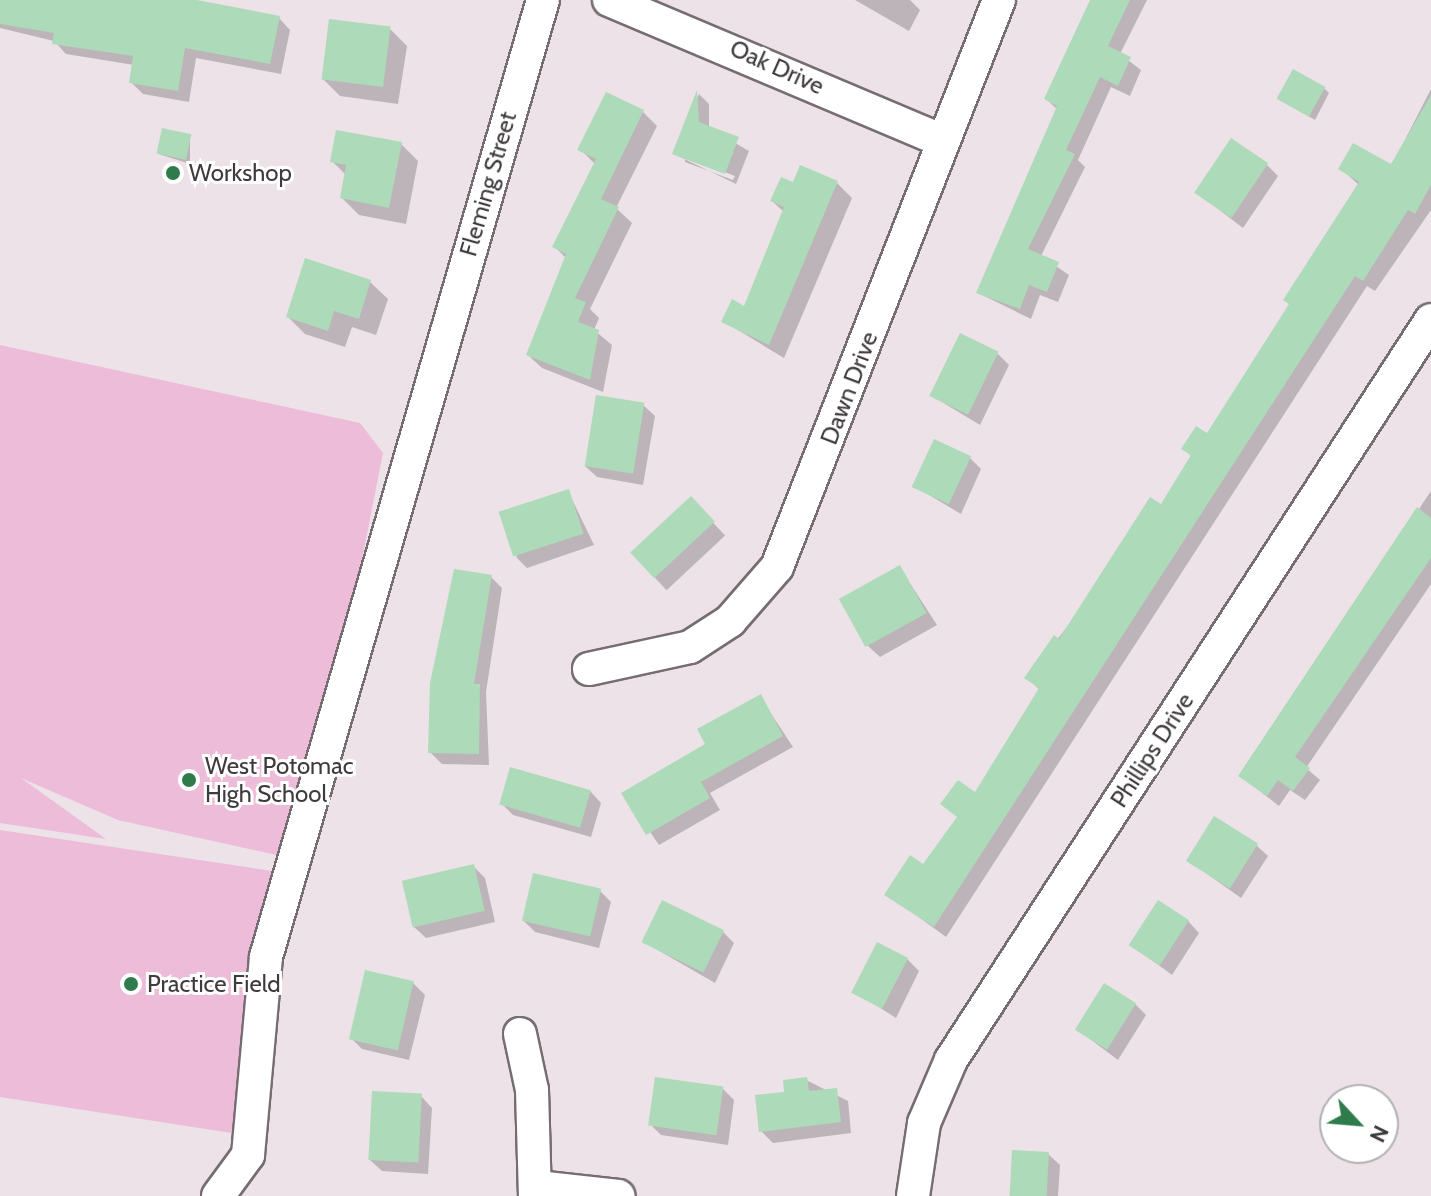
<!DOCTYPE html>
<style>
body{margin:0}
#map{position:relative;width:1431px;height:1196px;overflow:hidden;background:#ece2e7;font-family:Cabin,sans-serif}
div>[style]{position:absolute}
.green>*{inset:0;background:#edbcd8}
.shadow>*{inset:0;background:#0003;transform-origin:0 0}
.building>*{inset:0;background:#addab9;transform-origin:0 0}
.roads{filter:drop-shadow(2px 0 #766d72) drop-shadow(-2px 0 #766d72) drop-shadow(0 2px #766d72) drop-shadow(0 -2px #766d72)}
.minor>*{height:32px;margin:-16px;padding:0 16px;transform-origin:16px;border-radius:16px;background:#fff}
.dots>*{width:22px;height:22px;translate:-50% -50%;box-sizing:border-box;border:4px solid #fff;border-radius:50%}
span{translate:-50% -50%;white-space:nowrap;text-align:center;line-height:1.15;-webkit-text-stroke:6px #fff;paint-order:stroke}
.street-label{font-size:24px;color:#3f3b3d}
.poi-label{font-size:24px;color:#3f3b3d}
.left{translate:0 -50%;text-align:left}
.north{position:absolute;left:1319px;top:1084px;width:80px;height:80px;box-sizing:border-box;background:#fff;border:2px solid #b2b1b1;border-radius:50%;rotate:116deg;font-size:22px;font-weight:700;line-height:32px;text-align:center;color:#3f3b3d}
.north::after{content:'';display:block;margin:auto;width:28px;height:36px;background:#2e7b4b;clip-path:polygon(50% 0,100% 100%,50% 72%,0 100%)}
</style>
<div id="map">
<div class="green">
<div style="clip-path:polygon(0 345px,360px 423px,383px 453px,352px 610px,277px 855px,118px 820px,21px 778px,106px 839px,0 823px)"></div>
<div style="clip-path:polygon(0 830px,279px 872px,238px 1134px,0 1097px)"></div>
</div>
<div class="shadow">
<div style="clip-path:polygon(0 0,169px 0,279px 18px,290px 30px,281px 74px,196px 58px,189px 102px,143px 94px,131px 82px,134px 65px,66px 54px,54px 41px,0 28px)"></div>
<div style="clip-path:polygon(855px 0,910px 0,920px 10px,909px 31px)"></div>
<div style="clip-path:polygon(1092px 0,1147px 0,1120px 54px,1141px 70px,1130px 96px,1111px 87px,1078px 160px,1085px 167px,1041px 256px,1069px 275px,1058px 302px,1040px 295px,1031px 319px,978px 293px,1058px 110px,1046px 99px)"></div>
<div style="clip-path:polygon(390px 29px,407px 46px,398px 104px,340px 96px,323px 79px)"></div>
<div style="clip-path:polygon(1324px 88px,1329px 93px,1315px 120px,1279px 99px)"></div>
<div style="clip-path:polygon(1431px 89px,1431px 210px,1375px 291px,1367px 286px,946px 937px,887px 894px,923px 866px,975px 795px,1040px 690px,1027px 678px,1161px 507px,1192px 457px,1184px 449px,1208px 435px,1291px 306px,1359px 185px,1341px 169px,1391px 167px)"></div>
<div style="clip-path:polygon(evenodd,699px 94px,709px 104px,709px 128px,749px 151px,736px 184px,674px 154px,699px 94px,685px 157px,735px 176px,733px 180px,685px 162px,685px 157px)"></div>
<div style="clip-path:polygon(643px 112px,657px 126px,616px 208px,632px 223px,590px 309px,599px 318px,594px 330px,612px 345px,603px 392px,542px 368px,528px 355px,566px 258px,555px 247px,595px 164px,580px 149px)"></div>
<div style="clip-path:polygon(190px 136px,190px 164px,159px 154px)"></div>
<div style="clip-path:polygon(401px 144px,418px 161px,406px 224px,359px 215px,342px 198px,346px 175px,332px 161px)"></div>
<div style="clip-path:polygon(1266px 164px,1278px 176px,1243px 228px,1197px 193px)"></div>
<div style="clip-path:polygon(837px 183px,852px 198px,784px 358px,723px 321px,745px 308px,784px 212px,772px 201px,794px 185px)"></div>
<div style="clip-path:polygon(370px 282px,388px 299px,376px 335px,352px 327px,345px 347px,305px 334px,288px 317px)"></div>
<div style="clip-path:polygon(998px 354px,1009px 365px,980px 425px,932px 396px)"></div>
<div style="clip-path:polygon(643px 405px,655px 416px,643px 485px,597px 477px,585px 466px)"></div>
<div style="clip-path:polygon(970px 458px,981px 469px,961px 514px,914px 486px)"></div>
<div style="clip-path:polygon(568px 491px,594px 545px,527px 568px,516px 557px)"></div>
<div style="clip-path:polygon(1431px 491px,1431px 584px,1306px 768px,1320px 780px,1305px 800px,1290px 790px,1279px 806px,1240px 776px)"></div>
<div style="left:691px;top:499px;width:50px;height:80px;rotate:47deg"></div>
<div style="clip-path:polygon(900px 568px,937px 625px,880px 657px,868px 646px)"></div>
<div style="clip-path:polygon(491px 577px,502px 588px,486px 692px,489px 765px,442px 764px,430px 752px)"></div>
<div style="clip-path:polygon(760px 697px,793px 747px,710px 793px,720px 810px,659px 845px,624px 794px,708px 745px)"></div>
<div style="clip-path:polygon(590px 791px,601px 803px,591px 837px,513px 815px,501px 803px)"></div>
<div style="clip-path:polygon(1256px 845px,1268px 856px,1241px 898px,1189px 861px)"></div>
<div style="clip-path:polygon(473px 866px,485px 878px,495px 922px,426px 938px,414px 927px)"></div>
<div style="clip-path:polygon(600px 891px,611px 902px,599px 948px,535px 932px,523px 920px)"></div>
<div style="clip-path:polygon(1188px 921px,1199px 933px,1172px 975px,1131px 945px)"></div>
<div style="clip-path:polygon(723px 932px,734px 943px,715px 983px,644px 942px)"></div>
<div style="clip-path:polygon(907px 959px,919px 971px,896px 1018px,855px 992px)"></div>
<div style="clip-path:polygon(413px 983px,425px 995px,409px 1060px,362px 1049px,351px 1038px)"></div>
<div style="clip-path:polygon(1135px 1004px,1146px 1015px,1118px 1060px,1078px 1030px)"></div>
<div style="clip-path:polygon(806px 1080px,848px 1101px,851px 1133px,773px 1143px,761px 1131px,786px 1094px)"></div>
<div style="clip-path:polygon(723px 1089px,734px 1100px,728px 1145px,661px 1135px,650px 1124px)"></div>
<div style="clip-path:polygon(421px 1096px,432px 1108px,428px 1174px,382px 1171px,370px 1160px)"></div>
<div style="clip-path:polygon(1048px 1154px,1060px 1165px,1058px 1196px,1011px 1196px)"></div>
</div>
<div class="building">
<div style="clip-path:polygon(0 0,197px 0,280px 16px,270px 64px,185px 48px,178px 91px,129px 83px,133px 56px,52px 44px,54px 33px,0 24px)"></div>
<div style="clip-path:polygon(1090px 0,1130px 0,1108px 46px,1131px 57px,1118px 86px,1100px 77px,1066px 150px,1075px 154px,1028px 249px,1059px 262px,1047px 292px,1029px 285px,1020px 309px,976px 293px,1057px 106px,1044px 99px)"></div>
<div style="left:329px;top:19px;width:62px;height:61px;rotate:7deg"></div>
<div style="left:1293px;top:69px;width:37px;height:34px;rotate:29deg"></div>
<div style="clip-path:polygon(697px 90px,699px 122px,739px 137px,725px 174px,672px 154px)"></div>
<div style="clip-path:polygon(606px 92px,644px 110px,601px 199px,619px 207px,575px 298px,586px 302px,578px 322px,599px 330px,590px 380px,526px 355px,566px 254px,552px 247px,596px 159px,577px 150px)"></div>
<div style="clip-path:polygon(1431px 95px,1431px 185px,1415px 214px,1408px 210px,1363px 281px,1355px 276px,934px 927px,884px 895px,910px 855px,923px 864px,957px 817px,940px 804px,958px 780px,975px 792px,1039px 688px,1024px 678px,1054px 635px,1059px 639px,1150px 497px,1161px 504px,1191px 455px,1181px 449px,1196px 426px,1207px 433px,1289px 304px,1283px 300px,1359px 182px,1338px 169px,1353px 143px,1391px 164px)"></div>
<div style="left:162px;top:128px;width:30px;height:26px;rotate:12deg"></div>
<div style="clip-path:polygon(336px 130px,402px 142px,389px 208px,340px 198px,346px 165px,330px 162px)"></div>
<div style="left:1231px;top:138px;width:45px;height:66px;rotate:34deg"></div>
<div style="clip-path:polygon(800px 165px,838px 181px,769px 345px,721px 322px,732px 299px,744px 306px,784px 207px,770px 201px,781px 177px,793px 182px)"></div>
<div style="clip-path:polygon(305px 258px,371px 280px,359px 319px,334px 311px,328px 331px,286px 317px)"></div>
<div style="left:960px;top:333px;width:43px;height:70px;rotate:26deg"></div>
<div style="left:596px;top:395px;width:49px;height:72px;rotate:9deg"></div>
<div style="left:934px;top:439px;width:41px;height:53px;rotate:25deg"></div>
<div style="left:569px;top:489px;width:47px;height:74px;rotate:72deg"></div>
<div style="left:691px;top:496px;width:35px;height:83px;rotate:47deg"></div>
<div style="clip-path:polygon(1417px 507px,1431px 518px,1431px 558px,1295px 757px,1310px 768px,1293px 791px,1278px 780px,1267px 796px,1238px 776px)"></div>
<div style="left:900px;top:565px;width:55px;height:70px;rotate:61deg"></div>
<div style="clip-path:polygon(454px 569px,492px 575px,474px 684px,480px 684px,479px 754px,428px 753px,430px 683px)"></div>
<div style="clip-path:polygon(761px 694px,783px 736px,701px 782px,710px 798px,646px 835px,621px 793px,705px 744px,697px 729px)"></div>
<div style="left:510px;top:767px;width:84px;height:39px;rotate:16deg"></div>
<div style="left:1214px;top:816px;width:52px;height:53px;rotate:32deg"></div>
<div style="left:474px;top:864px;width:48px;height:74px;rotate:77deg"></div>
<div style="left:533px;top:873px;width:70px;height:49px;rotate:13deg"></div>
<div style="left:662px;top:900px;width:69px;height:47px;rotate:26deg"></div>
<div style="left:1158px;top:900px;width:37px;height:54px;rotate:33deg"></div>
<div style="left:877px;top:942px;width:35px;height:57px;rotate:27deg"></div>
<div style="left:365px;top:970px;width:50px;height:71px;rotate:13deg"></div>
<div style="left:1104px;top:983px;width:38px;height:55px;rotate:32deg"></div>
<div style="left:655px;top:1077px;width:69px;height:49px;rotate:8deg"></div>
<div style="clip-path:polygon(807px 1077px,809px 1091px,837px 1088px,841px 1122px,759px 1132px,755px 1095px,784px 1092px,783px 1080px)"></div>
<div style="left:372px;top:1091px;width:50px;height:69px;rotate:3deg"></div>
<div style="left:1012px;top:1150px;width:37px;height:46px;rotate:3deg"></div>
</div>
<div class="roads">
<div class="minor">
<div style="left:609px;top:0;width:362px;rotate:22.9deg"></div>
<div style="left:589px;top:669px;width:103px;rotate:-12.3deg"></div>
<div style="left:690px;top:647px;width:48px;rotate:-33deg"></div>
<div style="left:730px;top:621px;width:72px;rotate:-49deg"></div>
<div style="left:777px;top:567px;width:609px;rotate:-68.62deg"></div>
<div style="left:520px;top:1034px;width:57px;rotate:77.9deg"></div>
<div style="left:532px;top:1090px;width:106px;rotate:88.4deg"></div>
<div style="left:537px;top:1187px;width:82px;rotate:6.3deg"></div>
<div style="left:218px;top:1196px;width:51px;rotate:-53.8deg"></div>
<div style="left:248px;top:1155px;width:199px;rotate:-84.8deg"></div>
<div style="left:266px;top:957px;width:996px;rotate:-73.86deg"></div>
<div style="left:913px;top:1196px;width:74px;rotate:-81.4deg"></div>
<div style="left:924px;top:1123px;width:69px;rotate:-66.8deg"></div>
<div style="left:951px;top:1060px;width:882px;rotate:-57.03deg"></div>
</div>
</div>
<div class="dots">
<div style="left:173px;top:173px;background:#2e7b4b"></div>
<div style="left:189px;top:780px;background:#2e7b4b"></div>
<div style="left:131px;top:984px;background:#2e7b4b"></div>
</div>
<div class="street-label">
<span style="left:777px;top:67px;rotate:24deg">Oak Drive</span>
<span style="left:488px;top:184px;rotate:-74deg">Fleming Street</span>
<span style="left:849px;top:388px;rotate:-69deg">Dawn Drive</span>
<span style="left:1152px;top:750px;rotate:-57deg">Phillips Drive</span>
</div>
<div class="poi-label">
<span class="left" style="left:189px;top:173px">Workshop</span>
<span class="left" style="left:205px;top:780px">West Potomac<br>High School</span>
<span class="left" style="left:147px;top:984px">Practice Field</span>
</div>
<div class="north">N</div>
</div>
